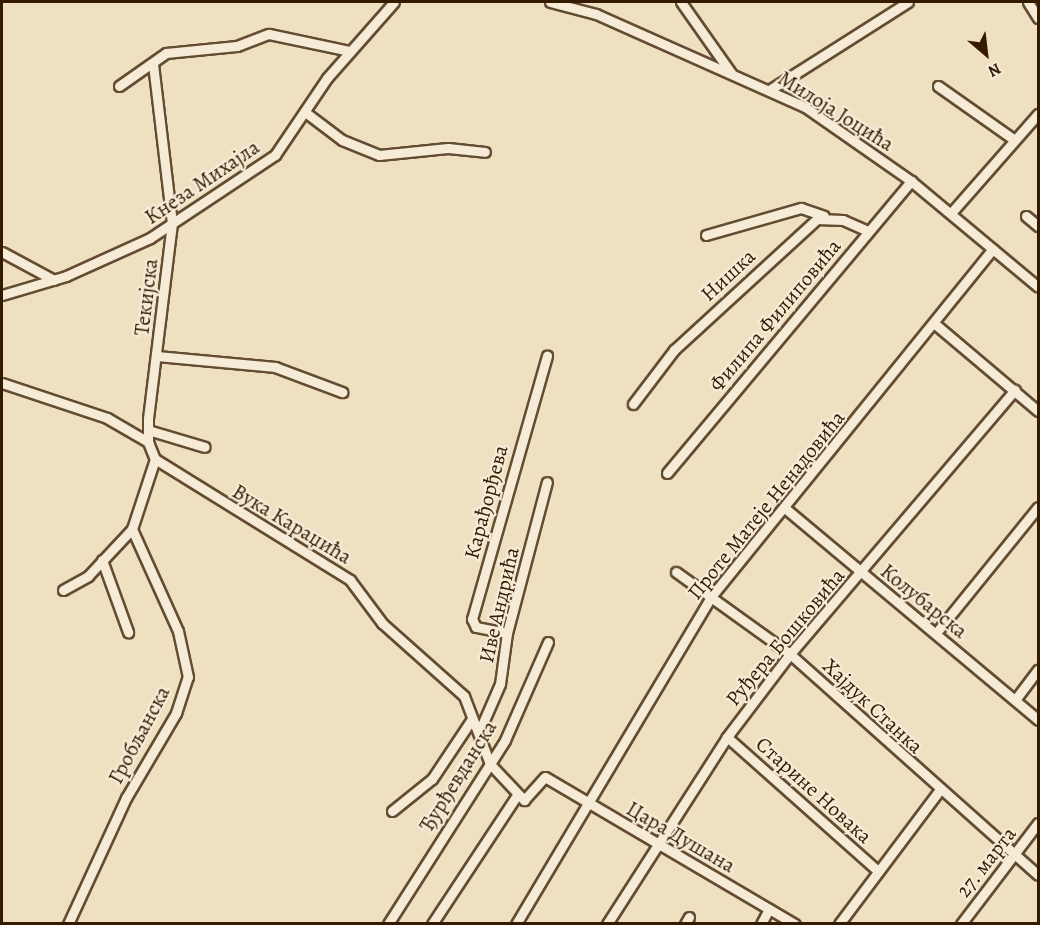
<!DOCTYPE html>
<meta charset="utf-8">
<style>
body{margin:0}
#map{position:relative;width:1040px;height:925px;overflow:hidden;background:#f0e0c2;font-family:Alegreya,serif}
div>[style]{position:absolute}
.roads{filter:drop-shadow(2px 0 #634c30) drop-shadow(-2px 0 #634c30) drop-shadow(0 2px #634c30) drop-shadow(0 -2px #634c30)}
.minor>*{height:9px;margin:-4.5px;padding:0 4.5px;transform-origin:4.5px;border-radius:4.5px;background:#f5ebd7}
span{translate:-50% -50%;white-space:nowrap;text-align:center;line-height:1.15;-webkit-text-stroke:4.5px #f5ebd7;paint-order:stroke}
.street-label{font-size:21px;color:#341a00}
.frame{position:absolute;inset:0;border:3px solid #341a00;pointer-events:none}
.north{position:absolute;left:956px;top:24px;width:60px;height:60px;-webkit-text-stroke:4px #f5ebd7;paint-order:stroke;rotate:152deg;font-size:16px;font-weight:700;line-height:24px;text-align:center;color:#341a00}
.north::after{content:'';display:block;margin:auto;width:21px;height:27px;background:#341a00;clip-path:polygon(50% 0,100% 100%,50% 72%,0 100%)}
</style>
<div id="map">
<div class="roads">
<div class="minor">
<div style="left:550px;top:2px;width:48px;rotate:14.6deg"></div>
<div style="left:596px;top:14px;width:229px;rotate:24deg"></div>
<div style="left:805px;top:107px;width:129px;rotate:34.9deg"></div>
<div style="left:911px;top:181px;width:165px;rotate:39.8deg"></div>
<div style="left:681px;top:2px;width:87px;rotate:54.8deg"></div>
<div style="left:1028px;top:2px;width:19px;rotate:58deg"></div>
<div style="left:153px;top:64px;width:160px;rotate:83.2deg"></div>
<div style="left:172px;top:223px;width:197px;rotate:97deg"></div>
<div style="left:148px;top:419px;width:23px;rotate:90deg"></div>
<div style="left:148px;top:442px;width:18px;rotate:68deg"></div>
<div style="left:155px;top:459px;width:229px;rotate:31.8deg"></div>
<div style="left:350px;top:580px;width:54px;rotate:53.3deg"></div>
<div style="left:382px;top:623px;width:110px;rotate:41.7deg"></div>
<div style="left:464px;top:696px;width:73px;rotate:69.1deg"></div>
<div style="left:490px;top:764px;width:50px;rotate:46.6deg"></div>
<div style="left:524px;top:800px;width:31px;rotate:-48deg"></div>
<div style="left:545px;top:777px;width:290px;rotate:30.5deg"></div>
<div style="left:119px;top:86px;width:57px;rotate:-35.1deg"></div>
<div style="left:166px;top:53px;width:71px;rotate:-5.6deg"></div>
<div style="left:237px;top:46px;width:34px;rotate:-21deg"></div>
<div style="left:269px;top:34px;width:83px;rotate:11.9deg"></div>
<div style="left:938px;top:86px;width:92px;rotate:35.2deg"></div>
<div style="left:771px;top:89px;width:162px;rotate:-32.4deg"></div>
<div style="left:305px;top:112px;width:46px;rotate:37.1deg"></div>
<div style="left:342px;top:140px;width:40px;rotate:22deg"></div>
<div style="left:379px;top:155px;width:69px;rotate:-5.8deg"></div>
<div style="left:448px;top:148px;width:37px;rotate:6deg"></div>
<div style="left:951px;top:213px;width:132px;rotate:-48.7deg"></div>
<div style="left:1026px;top:216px;width:16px;rotate:40deg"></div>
<div style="left:706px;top:235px;width:99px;rotate:-15.9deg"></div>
<div style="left:801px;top:208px;width:24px;rotate:19deg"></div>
<div style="left:2px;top:252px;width:59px;rotate:28.3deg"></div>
<div style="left:2px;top:295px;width:67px;rotate:-16.5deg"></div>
<div style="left:66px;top:276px;width:92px;rotate:-24.3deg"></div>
<div style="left:150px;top:238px;width:150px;rotate:-33.6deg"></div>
<div style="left:275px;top:155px;width:93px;rotate:-56deg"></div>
<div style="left:327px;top:78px;width:101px;rotate:-48.6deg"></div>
<div style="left:935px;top:324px;width:135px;rotate:40.2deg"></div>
<div style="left:157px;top:356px;width:119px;rotate:5.3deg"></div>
<div style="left:275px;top:367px;width:72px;rotate:20.5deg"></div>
<div style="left:2px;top:383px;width:111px;rotate:18.4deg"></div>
<div style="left:107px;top:418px;width:48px;rotate:30.3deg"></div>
<div style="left:633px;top:404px;width:68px;rotate:-52.8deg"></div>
<div style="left:674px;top:350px;width:194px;rotate:-42.5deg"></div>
<div style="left:817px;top:219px;width:26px;rotate:2deg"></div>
<div style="left:843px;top:220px;width:27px;rotate:24deg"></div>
<div style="left:148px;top:430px;width:59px;rotate:16.6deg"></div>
<div style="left:667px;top:473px;width:381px;rotate:-50.1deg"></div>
<div style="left:786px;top:509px;width:329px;rotate:39.9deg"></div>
<div style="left:102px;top:560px;width:77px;rotate:70.1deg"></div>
<div style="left:676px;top:572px;width:140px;rotate:35.7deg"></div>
<div style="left:790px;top:654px;width:332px;rotate:41.7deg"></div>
<div style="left:63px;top:590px;width:29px;rotate:-29deg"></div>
<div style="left:88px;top:576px;width:64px;rotate:-46.9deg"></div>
<div style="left:507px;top:633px;width:32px;rotate:-169deg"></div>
<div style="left:476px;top:627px;width:9px;rotate:-117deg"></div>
<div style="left:472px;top:619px;width:274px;rotate:-74.1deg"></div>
<div style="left:936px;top:633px;width:162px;rotate:-51deg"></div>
<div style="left:1015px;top:700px;width:38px;rotate:-53deg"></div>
<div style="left:479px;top:732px;width:52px;rotate:-66.4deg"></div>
<div style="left:500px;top:684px;width:51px;rotate:-82.2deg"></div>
<div style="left:507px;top:633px;width:156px;rotate:-75.2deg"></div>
<div style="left:727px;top:737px;width:202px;rotate:41.6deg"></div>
<div style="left:392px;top:811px;width:51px;rotate:-38.7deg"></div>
<div style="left:432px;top:779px;width:72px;rotate:-56.3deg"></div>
<div style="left:68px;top:924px;width:139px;rotate:-65.3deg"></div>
<div style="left:126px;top:798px;width:99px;rotate:-59.5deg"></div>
<div style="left:176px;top:713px;width:38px;rotate:-72deg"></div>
<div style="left:188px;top:677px;width:47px;rotate:-102.3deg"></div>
<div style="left:178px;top:631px;width:112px;rotate:-114.3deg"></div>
<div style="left:132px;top:529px;width:74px;rotate:-71.8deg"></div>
<div style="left:388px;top:924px;width:218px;rotate:-57.5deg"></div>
<div style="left:505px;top:740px;width:107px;rotate:-66.3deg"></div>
<div style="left:432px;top:924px;width:154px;rotate:-56.6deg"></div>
<div style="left:516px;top:924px;width:379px;rotate:-59.2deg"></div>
<div style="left:710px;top:598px;width:449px;rotate:-51deg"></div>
<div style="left:607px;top:924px;width:222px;rotate:-57.3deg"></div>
<div style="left:727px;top:737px;width:104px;rotate:-52.8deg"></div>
<div style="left:790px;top:654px;width:347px;rotate:-49.6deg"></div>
<div style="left:685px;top:924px;width:8px;rotate:-60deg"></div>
<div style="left:761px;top:924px;width:17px;rotate:-62deg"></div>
<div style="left:839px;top:924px;width:166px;rotate:-53.1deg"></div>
<div style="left:961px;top:924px;width:127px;rotate:-52.7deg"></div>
</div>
</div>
<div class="street-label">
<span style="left:836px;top:111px;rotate:32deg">Милоја Јоцића</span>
<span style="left:202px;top:182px;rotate:-34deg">Кнеза Михајла</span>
<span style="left:728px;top:275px;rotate:-43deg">Нишка</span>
<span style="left:146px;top:297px;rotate:-83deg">Текијска</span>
<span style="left:775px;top:315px;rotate:-50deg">Филипа Филиповића</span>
<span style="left:486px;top:502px;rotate:-75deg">Карађорђева</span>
<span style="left:766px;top:505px;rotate:-51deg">Проте Матеје Ненадовића</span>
<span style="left:292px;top:524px;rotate:31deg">Вука Караџића</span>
<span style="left:924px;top:601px;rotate:39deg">Колубарска</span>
<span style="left:499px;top:605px;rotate:-77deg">Иве Андрића</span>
<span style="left:785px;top:637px;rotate:-50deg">Руђера Бошковића</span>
<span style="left:873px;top:706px;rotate:43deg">Хајдук Станка</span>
<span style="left:139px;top:735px;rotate:-62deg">Гробљанска</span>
<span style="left:458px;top:776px;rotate:-58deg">Ђурђевданска</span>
<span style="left:814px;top:790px;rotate:42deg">Старине Новака</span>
<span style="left:681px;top:837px;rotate:30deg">Цара Душана</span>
<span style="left:986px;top:862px;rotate:-52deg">27. марта</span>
</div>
<div class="frame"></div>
<div class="north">N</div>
</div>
